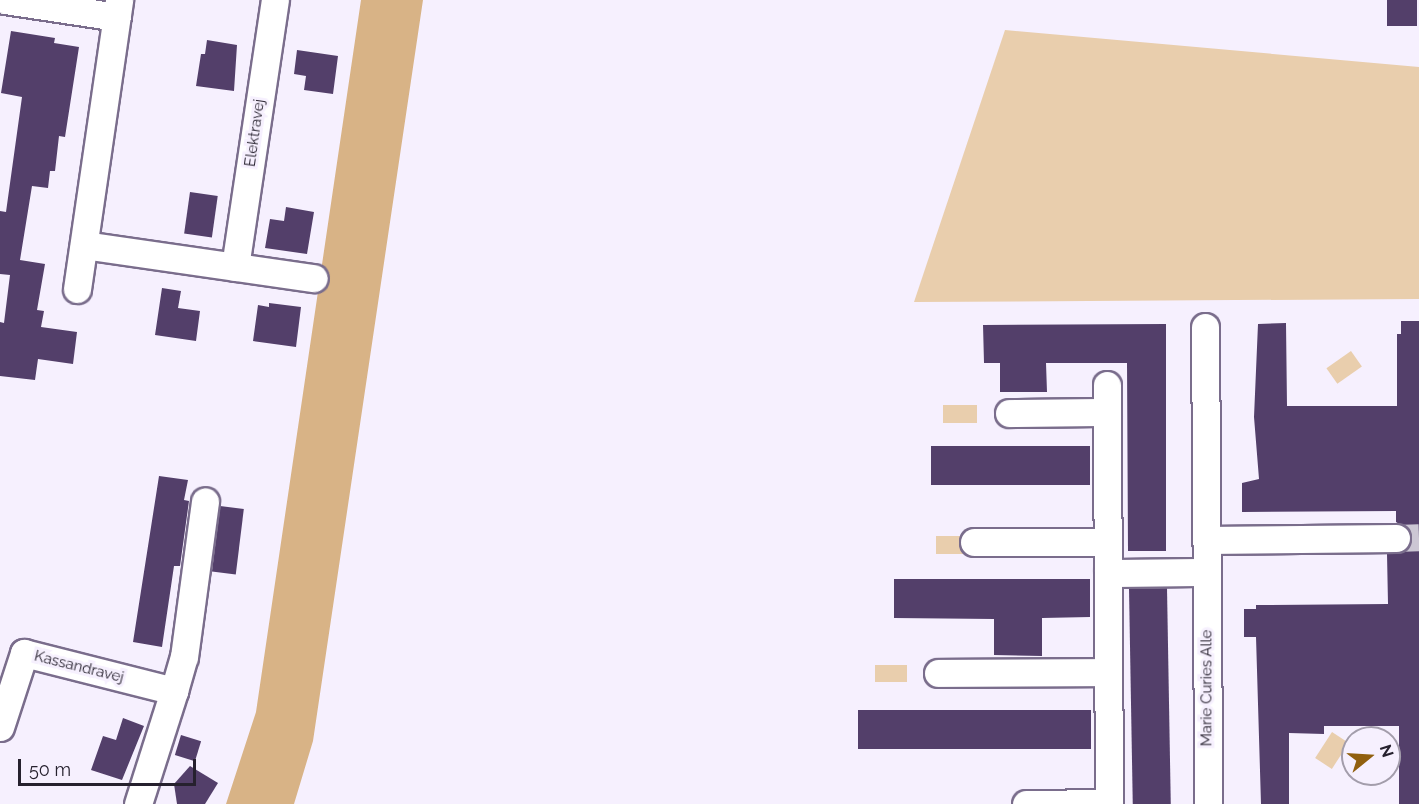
<!DOCTYPE html>
<style>
body{margin:0}
#map{position:relative;width:1419px;height:804px;overflow:hidden;background:#f6f0fe;font-family:Raleway,sans-serif}
div>[style]{position:absolute}
.green>*{inset:0;background:#e9cead;transform-origin:0 0}
.forest>*{inset:0;background:#d8b386}
.building>*{inset:0;background:#533f6a;transform-origin:0 0}
.street-tunnel>*{height:27px;margin-top:-13.5px;transform-origin:0;background:repeating-linear-gradient(90deg,#ccc7d4 0 27px,transparent 0 41px)}
.roads{filter:drop-shadow(2px 0 #7a6d8c) drop-shadow(-2px 0 #7a6d8c) drop-shadow(0 2px #7a6d8c) drop-shadow(0 -2px #7a6d8c)}
.street>*{height:27px;margin:-13.5px;padding:0 13.5px;transform-origin:13.5px;border-radius:13.5px;background:#fff}
span{translate:-50% -50%;white-space:nowrap;text-align:center;line-height:1.15;-webkit-text-stroke:6px #f6f0fe;paint-order:stroke}
.street-label{font-size:15px;color:#26212e}
.north{position:absolute;left:1341px;top:726px;width:60px;height:60px;box-sizing:border-box;background:#f6f0fe;border:2px solid #a39dab;border-radius:50%;rotate:72deg;font-size:16px;font-weight:700;line-height:24px;text-align:center;color:#26212e}
.north::after{content:'';display:block;margin:auto;width:21px;height:27px;background:#91600f;clip-path:polygon(50% 0,100% 100%,50% 72%,0 100%)}
.scale{position:absolute;left:18px;top:759px;width:178px;height:27px;box-sizing:border-box;border:3px solid #26212e;border-top:0;padding-left:8px;font-size:18px;line-height:21px;white-space:nowrap;color:#26212e;-webkit-text-stroke:4px #f6f0fe;paint-order:stroke}
</style>
<div id="map">
<div class="green">
<div style="clip-path:polygon(1005px 30px,1419px 67px,1419px 299px,914px 302px)"></div>
<div style="left:1351px;top:351px;width:19px;height:30px;rotate:55deg"></div>
<div style="left:943px;top:405px;width:34px;height:18px"></div>
<div style="left:936px;top:536px;width:29px;height:18px"></div>
<div style="left:875px;top:665px;width:32px;height:17px"></div>
<div style="left:1332px;top:732px;width:20px;height:31px;rotate:33deg"></div>
</div>
<div class="forest">
<div style="clip-path:polygon(361px 0,423px 0,313px 741px,294px 804px,226px 804px,256px 712px)"></div>
</div>
<div class="building">
<div style="left:1387px;top:0;width:30px;height:26px"></div>
<div style="clip-path:polygon(11px 31px,55px 38px,54px 43px,79px 47px,65px 137px,59px 136px,55px 171px,50px 171px,48px 188px,32px 186px,20px 260px,45px 264px,37px 310px,44px 311px,41px 327px,77px 332px,73px 364px,38px 359px,35px 380px,0 376px,0 322px,4px 323px,10px 275px,0 274px,0 211px,6px 212px,22px 97px,1px 93px)"></div>
<div style="clip-path:polygon(207px 40px,237px 45px,234px 91px,196px 86px,201px 54px,205px 54px)"></div>
<div style="clip-path:polygon(297px 50px,338px 56px,333px 94px,304px 90px,306px 76px,294px 74px)"></div>
<div style="left:190px;top:192px;width:28px;height:42px;rotate:8deg"></div>
<div style="clip-path:polygon(286px 207px,314px 212px,307px 254px,265px 248px,270px 219px,284px 221px)"></div>
<div style="clip-path:polygon(162px 288px,181px 291px,178px 308px,200px 311px,196px 341px,155px 335px)"></div>
<div style="clip-path:polygon(269px 303px,301px 307px,296px 347px,253px 341px,258px 305px,269px 307px)"></div>
<div style="clip-path:polygon(1401px 321px,1419px 321px,1419px 804px,1399px 804px,1399px 726px,1324px 726px,1324px 734px,1289px 733px,1289px 804px,1261px 804px,1256px 637px,1244px 637px,1244px 609px,1256px 609px,1256px 605px,1388px 604px,1387px 554px,1404px 551px,1412px 538px,1409px 530px,1396px 522px,1396px 511px,1242px 512px,1242px 483px,1259px 479px,1254px 417px,1258px 324px,1286px 323px,1287px 406px,1397px 406px,1397px 334px,1401px 334px)"></div>
<div style="clip-path:polygon(1166px 324px,1166px 551px,1128px 551px,1127px 363px,1046px 363px,1047px 392px,1000px 392px,1000px 363px,984px 363px,983px 325px)"></div>
<div style="left:1090px;top:446px;width:39px;height:159px;rotate:90deg"></div>
<div style="clip-path:polygon(159px 476px,188px 480px,184px 500px,189px 501px,180px 566px,174px 566px,162px 647px,133px 642px)"></div>
<div style="left:220px;top:506px;width:24px;height:66px;rotate:7deg"></div>
<div style="clip-path:polygon(894px 579px,1090px 579px,1090px 617px,1042px 618px,1042px 656px,994px 655px,994px 619px,894px 618px)"></div>
<div style="left:1167px;top:588px;width:216px;height:38px;rotate:89deg"></div>
<div style="left:1091px;top:710px;width:39px;height:233px;rotate:90deg"></div>
<div style="clip-path:polygon(123px 718px,144px 726px,122px 780px,91px 770px,103px 736px,116px 740px)"></div>
<div style="left:181px;top:735px;width:21px;height:21px;rotate:17deg"></div>
<div style="clip-path:polygon(190px 766px,218px 783px,205px 804px,177px 804px,174px 784px)"></div>
</div>
<div class="street-tunnel">
<div style="left:1396px;top:538px;width:23px;rotate:-2deg"></div>
</div>
<div class="roads">
<div class="street">
<div style="left:5px;top:0;width:113px;rotate:8.6deg"></div>
<div style="left:84px;top:245px;width:232px;rotate:8.2deg"></div>
<div style="left:235px;top:267px;width:270px;rotate:-81.5deg"></div>
<div style="left:77px;top:289px;width:292px;rotate:-81.7deg"></div>
<div style="left:1205px;top:327px;width:477px;rotate:89.6deg"></div>
<div style="left:1009px;top:413px;width:98px;rotate:-0.6deg"></div>
<div style="left:1206px;top:540px;width:190px;rotate:-0.6deg"></div>
<div style="left:974px;top:542px;width:133px"></div>
<div style="left:1108px;top:573px;width:98px;rotate:-0.6deg"></div>
<div style="left:938px;top:673px;width:170px;rotate:-0.3deg"></div>
<div style="left:0;top:727px;width:78px;rotate:-72deg"></div>
<div style="left:24px;top:653px;width:155px;rotate:14.2deg"></div>
<div style="left:174px;top:691px;width:35px;rotate:-74deg"></div>
<div style="left:184px;top:657px;width:157px;rotate:-82.3deg"></div>
<div style="left:138px;top:804px;width:119px;rotate:-72.3deg"></div>
<div style="left:1026px;top:804px;width:83px;rotate:-0.7deg"></div>
<div style="left:1109px;top:803px;width:418px;rotate:-90.3deg"></div>
</div>
</div>
<div class="street-label">
<span style="left:255px;top:133px;rotate:-82deg">Elektravej</span>
<span style="left:79px;top:667px;rotate:14deg">Kassandravej</span>
<span style="left:1207px;top:688px;rotate:-90deg">Marie Curies Alle</span>
</div>
<div class="north">N</div>
<div class="scale">50 m</div>
</div>
